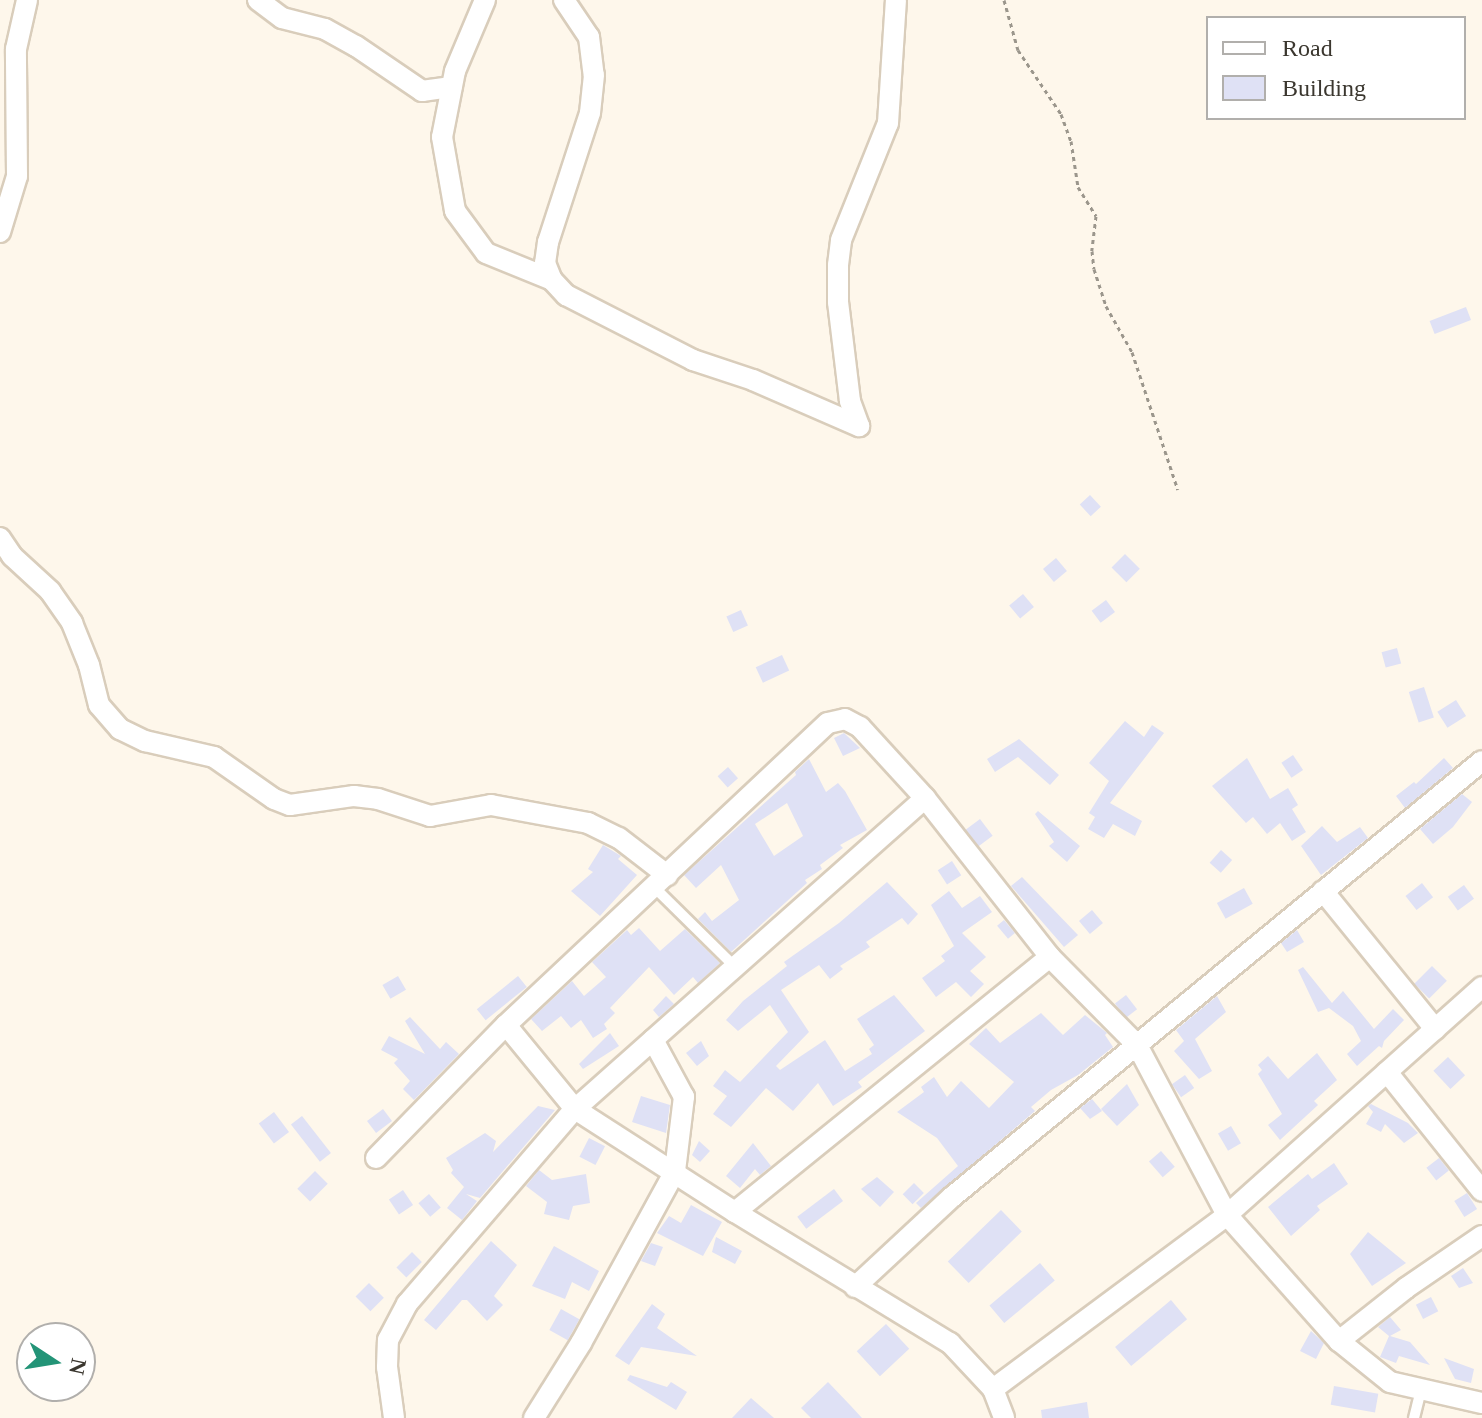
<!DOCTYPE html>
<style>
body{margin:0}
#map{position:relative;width:1482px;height:1418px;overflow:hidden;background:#fef7eb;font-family:Georgia,serif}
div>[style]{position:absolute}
.building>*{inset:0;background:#dfe1f5;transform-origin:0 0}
.path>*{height:3px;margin-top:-1.5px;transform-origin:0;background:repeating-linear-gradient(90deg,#9b968c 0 4px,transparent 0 8px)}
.roads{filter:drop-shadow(2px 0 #d9cdbb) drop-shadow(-2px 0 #d9cdbb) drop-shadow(0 2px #d9cdbb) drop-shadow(0 -2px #d9cdbb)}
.lane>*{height:10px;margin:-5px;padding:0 5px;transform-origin:5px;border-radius:5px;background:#fff}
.street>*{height:20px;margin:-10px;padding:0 10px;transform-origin:10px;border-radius:10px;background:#fff}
span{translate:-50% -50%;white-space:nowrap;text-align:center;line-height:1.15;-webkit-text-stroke:7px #fff;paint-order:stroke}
.legend{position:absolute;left:1206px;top:16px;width:260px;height:104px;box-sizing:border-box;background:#fff;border:2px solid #b1afac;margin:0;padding:10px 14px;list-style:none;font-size:24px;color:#3b372f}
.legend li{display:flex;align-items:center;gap:16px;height:40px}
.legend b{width:40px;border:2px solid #b1afac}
.north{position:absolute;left:16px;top:1322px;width:80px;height:80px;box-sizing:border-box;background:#fff;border:2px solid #b1afac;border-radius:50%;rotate:102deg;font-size:22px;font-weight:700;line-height:32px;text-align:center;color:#3b372f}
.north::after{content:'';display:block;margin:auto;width:28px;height:36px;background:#239477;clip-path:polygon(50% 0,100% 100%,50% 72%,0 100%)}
</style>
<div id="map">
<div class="building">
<div style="left:1466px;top:307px;width:14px;height:39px;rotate:69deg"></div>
<div style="left:1090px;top:495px;width:16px;height:14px;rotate:47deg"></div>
<div style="left:1125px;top:554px;width:21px;height:19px;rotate:45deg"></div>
<div style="left:1056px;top:558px;width:17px;height:17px;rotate:50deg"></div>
<div style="left:1023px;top:594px;width:17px;height:18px;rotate:50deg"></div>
<div style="left:1106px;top:600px;width:15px;height:18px;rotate:53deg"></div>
<div style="left:741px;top:610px;width:17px;height:16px;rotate:66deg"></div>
<div style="left:1397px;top:648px;width:16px;height:16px;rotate:75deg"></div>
<div style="left:782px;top:655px;width:17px;height:29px;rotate:65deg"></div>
<div style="left:1424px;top:687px;width:32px;height:16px;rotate:72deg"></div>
<div style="left:1456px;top:700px;width:19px;height:22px;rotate:58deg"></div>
<div style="clip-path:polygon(1125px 721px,1144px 737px,1152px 725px,1164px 733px,1110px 803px,1142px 821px,1135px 836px,1113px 824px,1104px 838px,1088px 829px,1095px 817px,1089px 813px,1109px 781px,1089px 763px)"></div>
<div style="clip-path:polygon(844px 733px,860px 748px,843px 756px,834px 738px)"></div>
<div style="clip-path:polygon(1019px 739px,1059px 775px,1050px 785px,1018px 757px,995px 772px,987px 759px)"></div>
<div style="left:1293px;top:755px;width:18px;height:14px;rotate:56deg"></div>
<div style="clip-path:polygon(1247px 758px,1270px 799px,1288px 788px,1298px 805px,1292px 809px,1306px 832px,1292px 841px,1280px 823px,1267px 834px,1253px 817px,1246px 823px,1212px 786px)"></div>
<div style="clip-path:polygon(1444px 758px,1453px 768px,1405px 808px,1396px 796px,1414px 782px,1416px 784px)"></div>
<div style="clip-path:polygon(evenodd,809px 759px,826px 792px,838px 783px,845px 791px,867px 830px,840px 845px,843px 848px,820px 865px,822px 869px,805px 880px,807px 883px,731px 952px,698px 919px,705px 912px,712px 921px,739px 900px,721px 865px,696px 888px,684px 875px,796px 775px,795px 772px,809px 759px,787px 803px,803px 836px,774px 856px,755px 824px,787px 803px)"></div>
<div style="left:728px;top:767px;width:15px;height:14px;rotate:48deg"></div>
<div style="clip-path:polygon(1462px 794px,1472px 802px,1453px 827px,1433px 844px,1420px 829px)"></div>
<div style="clip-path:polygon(1038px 811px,1080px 846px,1067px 862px,1049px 846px,1054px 842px,1035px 814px)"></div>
<div style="left:980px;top:819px;width:21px;height:18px;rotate:53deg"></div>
<div style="clip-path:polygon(1322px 826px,1337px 842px,1360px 827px,1368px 838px,1321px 875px,1301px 846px)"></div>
<div style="clip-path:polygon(603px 845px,621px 856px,618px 859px,637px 875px,600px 916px,571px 891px,593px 872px,588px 869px)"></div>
<div style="left:1221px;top:850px;width:15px;height:17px;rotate:42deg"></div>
<div style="left:952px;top:861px;width:17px;height:17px;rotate:57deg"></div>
<div style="clip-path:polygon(1022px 877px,1078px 935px,1064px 947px,1011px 886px)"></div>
<div style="clip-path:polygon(887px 882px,918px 914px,908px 925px,902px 918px,866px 942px,870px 947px,840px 966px,843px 969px,830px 979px,819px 965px,781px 990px,809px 1032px,776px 1066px,780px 1070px,825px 1040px,845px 1071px,872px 1054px,869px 1049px,874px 1045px,857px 1019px,894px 995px,925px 1031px,858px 1082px,862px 1087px,833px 1106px,818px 1083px,793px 1111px,766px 1088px,731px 1127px,713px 1114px,727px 1096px,713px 1086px,725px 1070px,740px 1082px,788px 1032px,770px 1005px,738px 1031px,726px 1020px,743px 1001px,787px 966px,784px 962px,839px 923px)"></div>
<div style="left:1422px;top:883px;width:18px;height:21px;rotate:52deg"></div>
<div style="left:1464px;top:885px;width:17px;height:20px;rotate:54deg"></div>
<div style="left:1244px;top:888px;width:18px;height:31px;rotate:61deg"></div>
<div style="clip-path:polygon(949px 891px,962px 908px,980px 896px,992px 912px,962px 933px,986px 957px,970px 971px,984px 984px,971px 997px,956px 982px,936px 997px,922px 978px,945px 961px,941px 956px,954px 946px,931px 905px)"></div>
<div style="left:1092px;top:910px;width:17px;height:17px;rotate:50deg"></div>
<div style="left:1004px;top:920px;width:17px;height:9px;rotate:50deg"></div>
<div style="clip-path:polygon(639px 928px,660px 951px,685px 929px,720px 963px,698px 983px,693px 977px,674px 995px,649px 967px,610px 1008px,615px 1013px,604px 1024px,607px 1029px,593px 1038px,581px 1020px,571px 1028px,561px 1016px,542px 1031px,531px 1019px,572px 981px,584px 996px,606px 977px,592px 962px,627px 930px,631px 935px)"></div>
<div style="clip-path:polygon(1297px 930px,1304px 942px,1287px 952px,1281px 943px)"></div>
<div style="left:1432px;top:966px;width:21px;height:25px;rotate:45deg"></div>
<div style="clip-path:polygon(1303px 967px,1332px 1003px,1343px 991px,1374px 1029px,1393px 1009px,1404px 1020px,1384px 1041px,1382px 1048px,1379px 1046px,1357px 1066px,1347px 1054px,1361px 1041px,1353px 1026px,1329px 1008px,1318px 1012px,1298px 970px)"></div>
<div style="left:398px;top:976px;width:16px;height:18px;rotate:60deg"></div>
<div style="left:518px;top:976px;width:14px;height:53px;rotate:51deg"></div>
<div style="left:1126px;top:995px;width:18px;height:14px;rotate:52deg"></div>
<div style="clip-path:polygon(666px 996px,674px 1004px,659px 1017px,653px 1010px)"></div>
<div style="clip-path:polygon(1217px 996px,1226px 1012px,1195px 1039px,1212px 1071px,1199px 1079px,1174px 1051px,1184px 1041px,1176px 1030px)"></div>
<div style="clip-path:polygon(1041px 1013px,1063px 1035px,1085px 1015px,1107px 1033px,1105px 1035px,1113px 1047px,1078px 1075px,1051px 1090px,1031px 1107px,1035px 1111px,921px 1208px,916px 1203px,958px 1166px,937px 1138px,897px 1112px,924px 1092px,921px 1087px,934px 1077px,947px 1097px,961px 1081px,989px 1108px,1014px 1082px,969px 1044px,986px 1028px,1000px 1043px)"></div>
<div style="clip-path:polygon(410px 1017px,440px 1049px,446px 1042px,459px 1054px,414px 1100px,403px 1089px,410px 1081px,394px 1063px,398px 1059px,381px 1050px,389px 1036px,425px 1054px,405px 1021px)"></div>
<div style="clip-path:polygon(610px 1033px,619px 1046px,583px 1069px,579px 1064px)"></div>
<div style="clip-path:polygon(701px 1041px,709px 1056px,697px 1066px,686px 1053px)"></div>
<div style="clip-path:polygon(1317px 1053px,1337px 1080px,1314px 1101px,1318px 1105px,1280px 1140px,1268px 1125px,1282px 1114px,1258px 1074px,1262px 1070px,1258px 1065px,1268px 1056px,1288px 1079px)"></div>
<div style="left:1448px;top:1057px;width:25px;height:20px;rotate:47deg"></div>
<div style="left:1185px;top:1075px;width:16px;height:16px;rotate:55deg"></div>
<div style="clip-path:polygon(1127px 1084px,1139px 1105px,1117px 1126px,1101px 1109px)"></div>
<div style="clip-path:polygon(641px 1096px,670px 1105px,666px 1133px,632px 1122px)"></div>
<div style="clip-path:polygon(1092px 1099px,1102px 1111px,1090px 1119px,1080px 1108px)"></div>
<div style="clip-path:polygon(1371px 1104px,1408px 1123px,1418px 1133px,1404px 1143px,1385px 1124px,1381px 1132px,1366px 1124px,1373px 1112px,1368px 1106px)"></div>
<div style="clip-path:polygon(538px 1106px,555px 1110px,480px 1198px,466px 1194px,477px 1201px,462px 1220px,447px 1208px,464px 1187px,451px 1173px,453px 1170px,446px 1158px,485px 1133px,496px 1141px,493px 1152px)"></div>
<div style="left:383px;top:1109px;width:15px;height:20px;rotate:53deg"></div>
<div style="left:274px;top:1112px;width:25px;height:19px;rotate:53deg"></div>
<div style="left:302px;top:1116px;width:47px;height:14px;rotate:52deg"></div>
<div style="left:1231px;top:1126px;width:20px;height:15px;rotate:60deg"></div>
<div style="left:589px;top:1138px;width:18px;height:21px;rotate:27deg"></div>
<div style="clip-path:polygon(699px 1141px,710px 1151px,700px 1162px,692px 1155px)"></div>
<div style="clip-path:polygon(753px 1143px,771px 1166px,760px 1175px,755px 1169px,740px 1188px,726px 1176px)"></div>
<div style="left:1161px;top:1151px;width:21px;height:16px;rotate:49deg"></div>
<div style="left:1439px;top:1158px;width:16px;height:16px;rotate:52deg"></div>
<div style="clip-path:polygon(1334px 1163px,1348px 1184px,1317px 1206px,1320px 1210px,1291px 1236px,1268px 1207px,1308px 1174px,1312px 1179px)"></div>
<div style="clip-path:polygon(539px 1170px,552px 1180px,586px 1174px,590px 1203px,573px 1206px,569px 1220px,544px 1214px,547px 1202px,526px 1186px)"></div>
<div style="left:315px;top:1171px;width:18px;height:25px;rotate:45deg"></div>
<div style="clip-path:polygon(877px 1177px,894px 1192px,880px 1207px,861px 1189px)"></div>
<div style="left:914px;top:1183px;width:14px;height:16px;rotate:45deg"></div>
<div style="left:834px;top:1189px;width:15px;height:46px;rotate:53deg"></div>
<div style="left:403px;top:1190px;width:18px;height:17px;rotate:56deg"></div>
<div style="left:1467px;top:1193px;width:19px;height:15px;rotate:58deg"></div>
<div style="left:429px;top:1194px;width:18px;height:14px;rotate:49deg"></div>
<div style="clip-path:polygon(691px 1205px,722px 1222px,703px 1256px,657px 1233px,669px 1216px,681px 1223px)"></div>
<div style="left:1001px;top:1210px;width:30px;height:74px;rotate:46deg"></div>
<div style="clip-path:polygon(1368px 1232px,1406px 1263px,1372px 1286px,1350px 1254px)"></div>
<div style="clip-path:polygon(716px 1237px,742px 1251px,735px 1264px,712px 1252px)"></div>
<div style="clip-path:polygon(491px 1241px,517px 1265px,494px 1296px,503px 1305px,487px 1321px,467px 1300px,462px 1300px,436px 1330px,424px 1320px)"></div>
<div style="clip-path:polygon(651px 1243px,663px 1247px,655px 1266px,641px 1261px)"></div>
<div style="clip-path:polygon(554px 1246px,599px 1271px,589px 1291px,572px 1282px,565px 1299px,532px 1286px)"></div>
<div style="left:412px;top:1252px;width:14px;height:22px;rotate:45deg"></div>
<div style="left:1040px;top:1263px;width:23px;height:66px;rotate:50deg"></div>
<div style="clip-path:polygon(1463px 1268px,1473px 1283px,1459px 1288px,1451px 1276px)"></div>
<div style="left:369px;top:1283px;width:21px;height:19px;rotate:45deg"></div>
<div style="left:1431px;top:1297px;width:16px;height:17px;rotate:63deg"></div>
<div style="left:1171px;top:1300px;width:25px;height:73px;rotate:50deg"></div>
<div style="clip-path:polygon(652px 1304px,665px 1314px,657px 1328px,697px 1356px,641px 1347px,629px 1365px,615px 1356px)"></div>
<div style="left:561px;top:1309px;width:21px;height:24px;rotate:29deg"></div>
<div style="clip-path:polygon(1390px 1317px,1401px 1330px,1390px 1336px,1410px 1342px,1430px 1365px,1399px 1356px,1396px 1363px,1380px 1357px,1389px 1336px,1378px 1327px)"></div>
<div style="left:886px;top:1324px;width:34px;height:40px;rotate:47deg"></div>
<div style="clip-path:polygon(1311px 1331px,1324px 1343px,1316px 1359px,1300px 1351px)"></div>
<div style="clip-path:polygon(1444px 1358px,1474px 1369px,1471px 1383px,1455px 1379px)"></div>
<div style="clip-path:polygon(630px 1375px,667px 1387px,671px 1382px,687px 1392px,676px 1410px,627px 1380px)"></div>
<div style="clip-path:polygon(828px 1382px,850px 1405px,862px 1418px,811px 1418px,801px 1408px)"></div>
<div style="left:1334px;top:1386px;width:45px;height:19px;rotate:10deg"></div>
<div style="clip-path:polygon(751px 1398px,774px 1418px,732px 1418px)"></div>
<div style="clip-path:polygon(1087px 1402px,1089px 1418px,1042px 1418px,1041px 1410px)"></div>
</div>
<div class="path">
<div style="left:1004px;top:0;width:52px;rotate:74.4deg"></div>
<div style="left:1018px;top:50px;width:77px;rotate:56.1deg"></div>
<div style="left:1061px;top:114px;width:29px;rotate:70deg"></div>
<div style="left:1071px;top:141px;width:47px;rotate:81.3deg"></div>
<div style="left:1078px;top:187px;width:34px;rotate:58deg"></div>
<div style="left:1096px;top:216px;width:35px;rotate:97deg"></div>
<div style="left:1092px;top:251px;width:18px;rotate:84deg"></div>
<div style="left:1094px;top:269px;width:39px;rotate:72deg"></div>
<div style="left:1106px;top:306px;width:53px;rotate:60.5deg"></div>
<div style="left:1132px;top:352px;width:145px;rotate:71.6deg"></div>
</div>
<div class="roads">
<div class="lane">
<div style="left:654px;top:887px;width:114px;rotate:44.6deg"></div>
<div style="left:1414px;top:1418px;width:29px;rotate:-76deg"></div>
</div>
<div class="street">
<div style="left:258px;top:0;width:30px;rotate:37deg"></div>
<div style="left:282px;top:18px;width:44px;rotate:14.3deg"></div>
<div style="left:325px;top:29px;width:35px;rotate:29deg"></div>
<div style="left:356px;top:46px;width:80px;rotate:34.3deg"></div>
<div style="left:422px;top:91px;width:30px;rotate:-8deg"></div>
<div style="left:485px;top:0;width:77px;rotate:112.9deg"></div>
<div style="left:455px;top:71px;width:67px;rotate:101.1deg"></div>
<div style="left:442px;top:137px;width:75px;rotate:80deg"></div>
<div style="left:455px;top:211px;width:52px;rotate:53.6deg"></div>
<div style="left:486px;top:253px;width:71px;rotate:22.2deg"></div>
<div style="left:564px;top:0;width:45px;rotate:56deg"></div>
<div style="left:589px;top:37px;width:38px;rotate:83deg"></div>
<div style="left:594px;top:75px;width:38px;rotate:96deg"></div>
<div style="left:590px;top:113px;width:136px;rotate:108deg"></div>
<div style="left:548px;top:242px;width:21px;rotate:98deg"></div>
<div style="left:545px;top:263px;width:18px;rotate:68deg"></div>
<div style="left:552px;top:280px;width:21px;rotate:47deg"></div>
<div style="left:566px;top:295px;width:143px;rotate:27.1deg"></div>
<div style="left:693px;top:360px;width:63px;rotate:18.4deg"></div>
<div style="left:753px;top:380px;width:116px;rotate:23.5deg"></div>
<div style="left:0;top:232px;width:59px;rotate:-73.1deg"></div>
<div style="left:17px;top:176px;width:127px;rotate:-90.5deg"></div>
<div style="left:16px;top:49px;width:50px;rotate:-77.3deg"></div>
<div style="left:859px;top:426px;width:27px;rotate:-110deg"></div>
<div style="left:850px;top:401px;width:100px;rotate:-96.9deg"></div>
<div style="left:838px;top:302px;width:37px;rotate:-90deg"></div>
<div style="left:838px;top:265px;width:25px;rotate:-83deg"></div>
<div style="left:841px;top:240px;width:126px;rotate:-68.1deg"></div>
<div style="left:888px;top:123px;width:123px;rotate:-86.3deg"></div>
<div style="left:0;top:538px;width:22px;rotate:56deg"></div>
<div style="left:12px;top:556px;width:52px;rotate:42.6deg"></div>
<div style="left:50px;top:591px;width:39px;rotate:55deg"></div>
<div style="left:72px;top:623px;width:45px;rotate:68deg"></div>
<div style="left:89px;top:665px;width:41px;rotate:76deg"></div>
<div style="left:99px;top:705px;width:32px;rotate:49deg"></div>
<div style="left:120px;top:729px;width:28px;rotate:26deg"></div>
<div style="left:145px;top:741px;width:71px;rotate:13.1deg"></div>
<div style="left:214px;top:757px;width:73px;rotate:35deg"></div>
<div style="left:274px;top:799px;width:17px;rotate:21deg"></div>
<div style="left:290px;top:805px;width:65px;rotate:-8deg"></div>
<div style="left:354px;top:796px;width:24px;rotate:7deg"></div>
<div style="left:378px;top:799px;width:55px;rotate:18.1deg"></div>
<div style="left:430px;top:816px;width:62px;rotate:-10.2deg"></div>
<div style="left:491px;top:805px;width:99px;rotate:10.5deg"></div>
<div style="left:588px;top:823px;width:34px;rotate:26deg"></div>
<div style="left:619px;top:838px;width:61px;rotate:37.6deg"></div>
<div style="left:1323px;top:891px;width:178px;rotate:50.9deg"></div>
<div style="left:506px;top:1025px;width:109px;rotate:50.6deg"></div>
<div style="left:575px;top:1109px;width:190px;rotate:32.8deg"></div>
<div style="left:735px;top:1212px;width:252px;rotate:31.4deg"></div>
<div style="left:950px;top:1343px;width:63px;rotate:46.9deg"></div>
<div style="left:993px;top:1389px;width:31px;rotate:69deg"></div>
<div style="left:1387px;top:1072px;width:152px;rotate:51.4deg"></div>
<div style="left:376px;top:1158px;width:186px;rotate:-45.7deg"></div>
<div style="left:506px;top:1025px;width:441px;rotate:-43.2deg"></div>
<div style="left:828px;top:723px;width:17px;rotate:-13deg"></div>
<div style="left:845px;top:719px;width:17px;rotate:28deg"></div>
<div style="left:860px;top:727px;width:96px;rotate:47.5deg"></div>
<div style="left:925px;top:798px;width:202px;rotate:51.8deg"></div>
<div style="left:1050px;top:957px;width:124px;rotate:45.3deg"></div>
<div style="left:1137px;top:1045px;width:192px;rotate:62.1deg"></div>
<div style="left:1227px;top:1215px;width:169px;rotate:48.4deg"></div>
<div style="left:1339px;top:1341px;width:65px;rotate:38.8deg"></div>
<div style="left:1390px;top:1382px;width:94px;rotate:12.9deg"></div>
<div style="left:735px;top:1212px;width:405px;rotate:-39deg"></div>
<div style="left:855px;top:1287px;width:132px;rotate:-42.9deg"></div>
<div style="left:952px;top:1197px;width:686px;rotate:-39.44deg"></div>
<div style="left:1339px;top:1341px;width:85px;rotate:-38.3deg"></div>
<div style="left:1406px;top:1288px;width:92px;rotate:-34.4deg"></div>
<div style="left:993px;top:1389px;width:292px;rotate:-36.6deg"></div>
<div style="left:1227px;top:1215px;width:342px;rotate:-41.8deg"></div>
<div style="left:394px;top:1418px;width:51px;rotate:-97.8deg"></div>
<div style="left:387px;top:1367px;width:27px;rotate:-88deg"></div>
<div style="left:388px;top:1340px;width:41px;rotate:-62.2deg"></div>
<div style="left:407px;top:1304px;width:257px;rotate:-49.3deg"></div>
<div style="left:575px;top:1109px;width:468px;rotate:-41.6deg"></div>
<div style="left:534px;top:1418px;width:89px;rotate:-57.9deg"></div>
<div style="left:581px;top:1343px;width:196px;rotate:-61.3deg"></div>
<div style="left:675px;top:1171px;width:75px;rotate:-83.1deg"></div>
<div style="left:684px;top:1097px;width:65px;rotate:-118.5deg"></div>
</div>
</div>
<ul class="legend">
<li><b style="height:10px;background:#fff"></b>Road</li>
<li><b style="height:22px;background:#dfe1f5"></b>Building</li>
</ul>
<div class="north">N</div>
</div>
